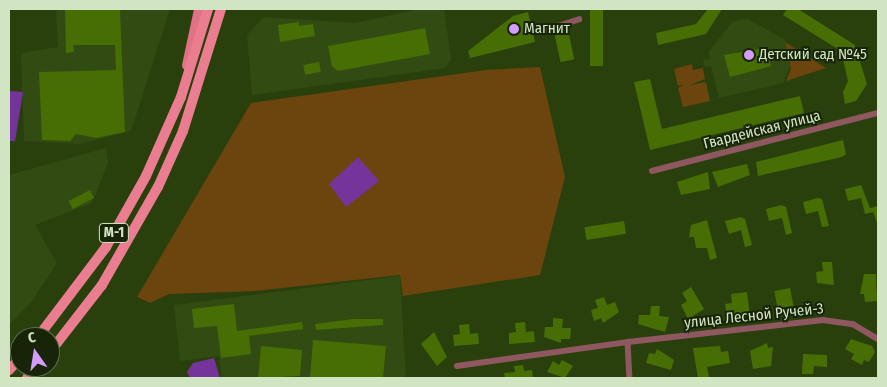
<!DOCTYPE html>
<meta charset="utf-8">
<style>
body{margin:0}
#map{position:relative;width:887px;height:387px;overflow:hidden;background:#29400d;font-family:"Fira Sans Condensed",sans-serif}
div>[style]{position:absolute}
.built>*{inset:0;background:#324b12}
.green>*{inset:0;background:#6b450d}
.water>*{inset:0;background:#74349a}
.building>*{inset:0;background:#466e04;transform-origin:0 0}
.minor>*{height:5.5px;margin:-2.75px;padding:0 2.75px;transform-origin:2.75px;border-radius:2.75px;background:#8f5860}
.primary>*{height:9px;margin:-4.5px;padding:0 4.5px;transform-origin:4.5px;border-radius:4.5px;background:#e17285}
.trunk>*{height:10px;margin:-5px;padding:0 5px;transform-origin:5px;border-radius:5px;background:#ea7d8f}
.dots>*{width:14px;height:14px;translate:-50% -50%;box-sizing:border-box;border:2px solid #172408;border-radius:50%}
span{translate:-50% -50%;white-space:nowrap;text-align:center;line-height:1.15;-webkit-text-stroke:4px #172408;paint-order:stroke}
.shield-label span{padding:1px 4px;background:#172408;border:1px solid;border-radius:4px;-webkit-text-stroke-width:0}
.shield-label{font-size:14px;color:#d2e5c2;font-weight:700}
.poi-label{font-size:15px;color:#d2e5c2}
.left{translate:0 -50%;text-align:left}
.street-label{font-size:15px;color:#d2e5c2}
.frame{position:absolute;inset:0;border:10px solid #d2e5c2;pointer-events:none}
.north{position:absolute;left:10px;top:327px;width:50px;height:50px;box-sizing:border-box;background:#172408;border:1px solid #627152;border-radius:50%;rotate:347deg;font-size:14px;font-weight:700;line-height:20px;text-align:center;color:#d2e5c2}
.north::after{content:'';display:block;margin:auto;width:18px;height:22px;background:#d49cfb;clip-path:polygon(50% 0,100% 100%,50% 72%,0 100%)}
</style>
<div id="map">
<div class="built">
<div style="clip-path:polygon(56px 9px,170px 9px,131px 131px,80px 144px,24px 141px,21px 53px,58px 47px)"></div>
<div style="clip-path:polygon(420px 9px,444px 9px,451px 59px,445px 68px,252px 95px,247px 35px,264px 17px,355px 23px)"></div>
<div style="clip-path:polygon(748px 19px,785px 40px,790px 67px,783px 83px,719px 98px,711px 66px,705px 67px,703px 60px,710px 59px,709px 51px,733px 21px)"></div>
<div style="clip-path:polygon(106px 148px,108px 163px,92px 203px,35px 225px,57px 263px,32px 301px,9px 325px,9px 175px)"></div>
<div style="clip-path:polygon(400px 276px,406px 378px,222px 378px,219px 356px,180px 361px,174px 305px)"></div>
</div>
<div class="green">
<div style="clip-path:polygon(785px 42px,826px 68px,786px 81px,791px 69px)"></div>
<div style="clip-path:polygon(692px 64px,693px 70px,703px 68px,705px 79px,690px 85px,706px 82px,710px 101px,683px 107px,678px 88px,685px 84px,678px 86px,674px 69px)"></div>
<div style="clip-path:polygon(540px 67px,565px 177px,540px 275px,403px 296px,400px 275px,255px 291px,169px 294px,150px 303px,137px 297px,251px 103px,486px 70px)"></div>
</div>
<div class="water">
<div style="clip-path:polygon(9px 91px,23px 92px,15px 141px,9px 141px)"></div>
<div style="clip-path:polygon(358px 157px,379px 181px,346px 207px,329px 184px)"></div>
<div style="clip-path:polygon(214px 358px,220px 378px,190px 378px,187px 372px,193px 363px)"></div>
</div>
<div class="building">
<div style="clip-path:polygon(65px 9px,120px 9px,125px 132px,96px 138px,76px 134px,70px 141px,42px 140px,39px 72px,116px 70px,115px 45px,73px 45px,74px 52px,66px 53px)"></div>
<div style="left:590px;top:9px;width:13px;height:57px"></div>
<div style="clip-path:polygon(708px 9px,722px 9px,706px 34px,658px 45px,656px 33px,696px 24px)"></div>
<div style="clip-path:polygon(787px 9px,798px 9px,855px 45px,867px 84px,856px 101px,845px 104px,843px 92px,848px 81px,841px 51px,783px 15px)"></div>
<div style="clip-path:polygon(528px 12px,535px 42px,470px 58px,468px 51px,513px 16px)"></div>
<div style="clip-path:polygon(299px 22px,299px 26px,313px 24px,315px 36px,280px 42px,278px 25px)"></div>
<div style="clip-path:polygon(425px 28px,430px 54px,338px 71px,332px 66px,328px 46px)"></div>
<div style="left:568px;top:30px;width:30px;height:14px;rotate:78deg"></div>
<div style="clip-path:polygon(766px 48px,771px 66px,730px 77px,724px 55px)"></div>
<div style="left:319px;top:62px;width:10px;height:16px;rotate:79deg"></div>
<div style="clip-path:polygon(650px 79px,662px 129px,800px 96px,804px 113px,650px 150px,634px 82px)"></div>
<div style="clip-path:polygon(843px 140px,846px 154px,842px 157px,758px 176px,756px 162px)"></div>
<div style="clip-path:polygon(747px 164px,750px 175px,718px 187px,712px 172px)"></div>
<div style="clip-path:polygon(708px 172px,710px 189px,681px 195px,677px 182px)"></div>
<div style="clip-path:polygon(861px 185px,870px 208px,878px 206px,878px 225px,873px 212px,865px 214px,861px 198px,848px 201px,845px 189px)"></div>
<div style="left:90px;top:190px;width:9px;height:24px;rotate:63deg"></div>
<div style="clip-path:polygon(818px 198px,822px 199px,829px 226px,822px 227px,818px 211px,806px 214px,803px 202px)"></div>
<div style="clip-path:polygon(781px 205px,786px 207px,792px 233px,786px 235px,782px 218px,769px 221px,766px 209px)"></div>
<div style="clip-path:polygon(741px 217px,745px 219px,752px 245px,745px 247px,741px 230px,729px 234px,725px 221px)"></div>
<div style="clip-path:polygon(707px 220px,717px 258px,710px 260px,707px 248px,696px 248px,694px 237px,689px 237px,691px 225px)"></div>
<div style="left:624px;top:221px;width:13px;height:40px;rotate:81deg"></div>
<div style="clip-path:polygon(822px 262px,832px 262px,834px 285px,817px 283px,816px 272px,823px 271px)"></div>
<div style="clip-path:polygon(864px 274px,876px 274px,877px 301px,865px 302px,864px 294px,860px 294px)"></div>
<div style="clip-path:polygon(691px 287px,704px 309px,688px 319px,681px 305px,687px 301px,682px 293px)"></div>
<div style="left:790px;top:288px;width:21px;height:16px;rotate:79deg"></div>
<div style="clip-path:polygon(747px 292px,750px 316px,727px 319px,725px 304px,732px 303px,731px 294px)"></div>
<div style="clip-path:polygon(604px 297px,607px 305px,615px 302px,619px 312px,603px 323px,601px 318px,594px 321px,591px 310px,598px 308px,595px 300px)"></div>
<div style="clip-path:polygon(234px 304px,237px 331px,302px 322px,303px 329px,249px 336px,251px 354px,221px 358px,217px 326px,194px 328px,192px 309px)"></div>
<div style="clip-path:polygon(651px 306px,660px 306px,659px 316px,669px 317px,665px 332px,638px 324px,639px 315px,650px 315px)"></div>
<div style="clip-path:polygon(553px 318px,563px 319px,562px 328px,571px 328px,570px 339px,561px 339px,561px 343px,544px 337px,545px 327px,553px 327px)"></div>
<div style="clip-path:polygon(353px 319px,383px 319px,383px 325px,316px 330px,315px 324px)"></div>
<div style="clip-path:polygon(525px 322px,526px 332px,534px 331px,535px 342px,509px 344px,509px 333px,516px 332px,515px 323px)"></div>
<div style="clip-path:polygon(469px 324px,470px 334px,478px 333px,479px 344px,454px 346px,453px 335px,460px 334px,459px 325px)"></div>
<div style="clip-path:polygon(434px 332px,447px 357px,437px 366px,421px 344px)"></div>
<div style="clip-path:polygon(851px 339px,872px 346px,875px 352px,869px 362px,864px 360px,862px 365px,851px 359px,854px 354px,845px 349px)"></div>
<div style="clip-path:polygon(313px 340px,386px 346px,383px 378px,310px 378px)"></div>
<div style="clip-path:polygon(767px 343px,768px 348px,773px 347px,771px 366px,753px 369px,750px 351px)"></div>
<div style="clip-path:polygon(261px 346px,302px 350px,300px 376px,258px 378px)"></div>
<div style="clip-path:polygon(720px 346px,721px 352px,728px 351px,730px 363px,707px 367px,709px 377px,698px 378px,693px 348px)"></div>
<div style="clip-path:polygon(657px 349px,674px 360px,671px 370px,646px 363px,649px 353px,655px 354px)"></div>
<div style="clip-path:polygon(803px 354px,827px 355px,827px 367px,814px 366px,813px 374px,802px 374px)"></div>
<div style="clip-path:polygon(562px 360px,573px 366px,565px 378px,547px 372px,553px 361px,559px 365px)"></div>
<div style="clip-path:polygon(523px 365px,524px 371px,532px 370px,533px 378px,505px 378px,504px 373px,515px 372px,514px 366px)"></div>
</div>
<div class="minor">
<div style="left:543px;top:31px;width:38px;rotate:-18deg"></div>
<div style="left:652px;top:171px;width:233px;rotate:-14.4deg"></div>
<div style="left:628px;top:342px;width:196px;rotate:-6.4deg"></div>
<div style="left:823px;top:320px;width:30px;rotate:8deg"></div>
<div style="left:853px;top:324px;width:29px;rotate:31deg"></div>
<div style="left:457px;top:366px;width:173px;rotate:-8deg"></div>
<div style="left:628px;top:342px;width:36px;rotate:87deg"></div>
</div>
<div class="primary">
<div style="left:186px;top:65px;width:57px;rotate:-77.9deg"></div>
</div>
<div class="trunk">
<div style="left:38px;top:337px;width:113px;rotate:-52.9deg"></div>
<div style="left:106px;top:247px;width:81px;rotate:-60.6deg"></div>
<div style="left:146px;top:176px;width:86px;rotate:-66.1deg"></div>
<div style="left:181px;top:97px;width:92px;rotate:-72.9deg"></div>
<div style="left:50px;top:352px;width:85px;rotate:-52.2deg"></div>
<div style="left:102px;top:285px;width:113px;rotate:-60.3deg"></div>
<div style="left:158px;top:187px;width:61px;rotate:-65.9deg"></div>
<div style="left:183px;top:131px;width:128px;rotate:-72.7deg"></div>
<div style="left:9px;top:370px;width:16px;rotate:-47deg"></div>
<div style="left:27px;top:378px;width:15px;rotate:-48deg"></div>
</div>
<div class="dots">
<div style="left:514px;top:29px;background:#d49cfb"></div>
<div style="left:749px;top:55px;background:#d49cfb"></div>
</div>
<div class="shield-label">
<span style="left:114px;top:233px">М-1</span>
</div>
<div class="poi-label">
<span class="left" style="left:524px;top:29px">Магнит</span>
<span class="left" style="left:759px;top:55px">Детский сад №45</span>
</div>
<div class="street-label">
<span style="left:762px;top:130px;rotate:-14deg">Гвардейская улица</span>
<span style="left:754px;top:316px;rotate:-6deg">улица Лесной Ручей-3</span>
</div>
<div class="frame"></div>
<div class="north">С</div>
</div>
